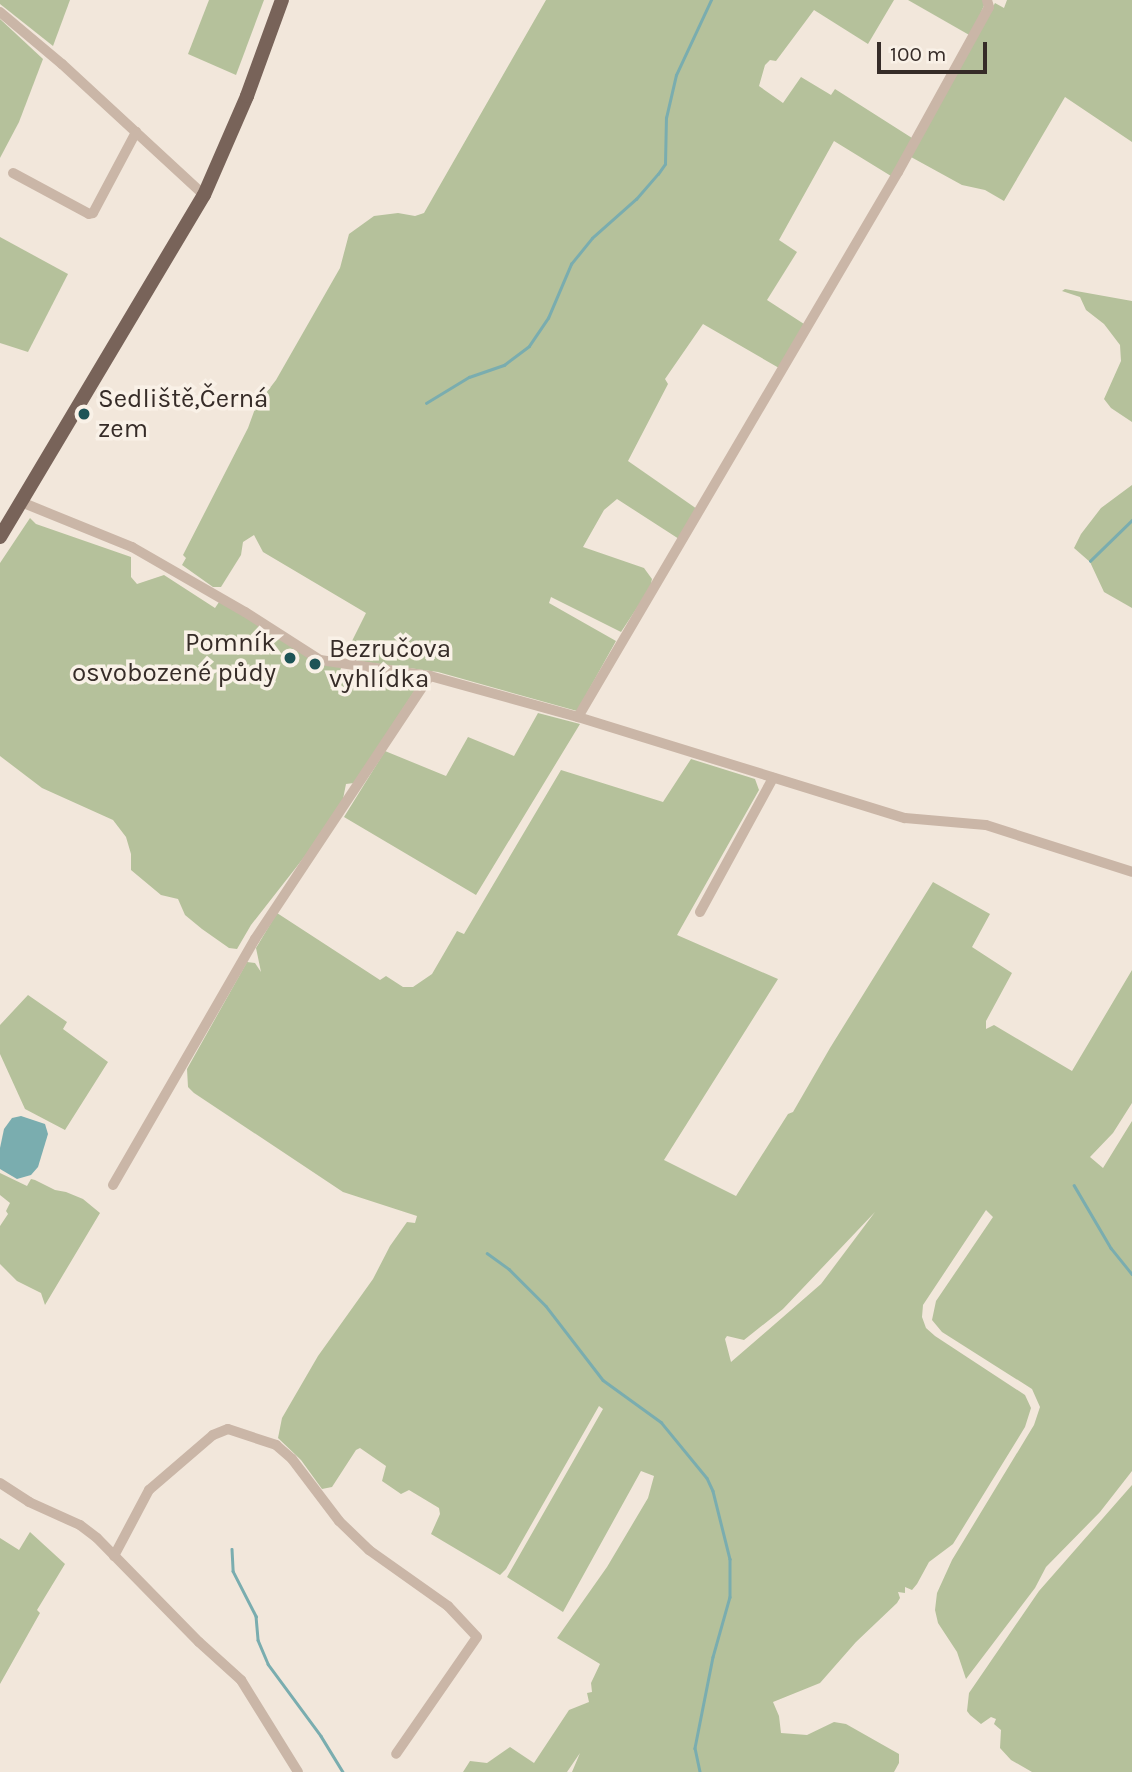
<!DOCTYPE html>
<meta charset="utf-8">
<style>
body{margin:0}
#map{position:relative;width:1132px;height:1772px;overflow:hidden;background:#f2e7db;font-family:Karla,sans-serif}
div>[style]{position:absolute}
.green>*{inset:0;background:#b5c19b}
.water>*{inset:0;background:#7aadaf}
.stream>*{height:2.5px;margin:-1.25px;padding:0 1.25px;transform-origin:1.25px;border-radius:1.25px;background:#7aadaf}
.minor>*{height:10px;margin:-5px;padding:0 5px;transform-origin:5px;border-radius:5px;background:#cab6a7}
.major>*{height:14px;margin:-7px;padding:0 7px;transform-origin:7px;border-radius:7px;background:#786359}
.dots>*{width:19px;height:19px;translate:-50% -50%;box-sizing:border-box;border:4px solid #f9f1e7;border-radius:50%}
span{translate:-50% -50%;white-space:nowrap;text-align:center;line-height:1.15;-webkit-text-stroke:7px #f9f1e7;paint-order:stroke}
.poi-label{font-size:26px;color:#362c28}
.left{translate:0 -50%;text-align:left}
.right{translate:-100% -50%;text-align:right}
.scale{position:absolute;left:877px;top:42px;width:110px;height:32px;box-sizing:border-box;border:4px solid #362c28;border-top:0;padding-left:9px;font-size:21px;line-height:24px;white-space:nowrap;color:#362c28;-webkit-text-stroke:5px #f9f1e7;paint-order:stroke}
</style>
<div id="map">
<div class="green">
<div style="clip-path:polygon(0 0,70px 0,53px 46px,0 4px)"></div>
<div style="clip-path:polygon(209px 0,264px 0,236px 75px,188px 54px)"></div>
<div style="clip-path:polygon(546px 0,894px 0,868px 44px,814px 10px,776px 61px,770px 60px,765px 65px,759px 86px,783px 103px,801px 77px,831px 95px,835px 89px,912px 138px,891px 176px,834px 141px,779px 240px,797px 252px,767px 300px,804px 324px,779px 368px,703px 324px,665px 379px,668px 384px,628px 461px,697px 509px,679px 539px,617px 499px,604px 510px,583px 547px,644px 568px,652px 579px,650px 588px,621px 632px,551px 597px,549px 603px,616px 641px,577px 711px,438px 672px,358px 661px,345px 655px,366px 613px,263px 552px,254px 535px,243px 542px,241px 555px,221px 587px,213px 587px,182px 565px,186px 558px,183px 555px,248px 428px,256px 406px,276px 380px,340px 268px,349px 234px,374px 216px,398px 213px,415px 216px,424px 213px)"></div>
<div style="clip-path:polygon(908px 0,983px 0,985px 3px,971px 36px)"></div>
<div style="clip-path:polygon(1007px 0,1132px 0,1132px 142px,1065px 97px,1004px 201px,985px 190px,962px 185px,911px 157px,995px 3px,1004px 8px)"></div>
<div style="clip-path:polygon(0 19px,43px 59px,19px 122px,0 158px)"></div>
<div style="clip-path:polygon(0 237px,68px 274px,28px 352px,0 343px)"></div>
<div style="clip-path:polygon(1065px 289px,1132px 301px,1132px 422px,1111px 408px,1104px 399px,1121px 361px,1120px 345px,1104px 324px,1086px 310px,1080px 297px,1062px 291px)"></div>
<div style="clip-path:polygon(1132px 485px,1132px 608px,1104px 592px,1090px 562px,1074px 548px,1081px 534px,1101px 508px)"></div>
<div style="clip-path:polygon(30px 518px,36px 524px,131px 557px,131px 577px,137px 584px,164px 575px,215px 608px,219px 602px,341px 668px,340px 671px,378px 674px,388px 683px,398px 677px,416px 680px,419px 684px,354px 783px,346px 784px,343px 799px,305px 856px,251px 925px,237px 949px,229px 948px,202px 929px,185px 915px,178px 899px,161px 895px,131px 870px,131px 854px,126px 837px,113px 820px,42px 788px,0 756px,0 563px)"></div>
<div style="clip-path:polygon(538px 713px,580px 724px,476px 895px,344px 817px,385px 751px,446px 776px,468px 737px,514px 756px)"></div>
<div style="clip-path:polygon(evenodd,691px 759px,755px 779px,759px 790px,677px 935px,778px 979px,664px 1160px,736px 1196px,788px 1114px,793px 1112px,830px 1048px,933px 882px,990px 914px,972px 947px,1012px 973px,986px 1021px,986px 1029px,994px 1025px,1072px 1071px,1132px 970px,1132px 1103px,1113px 1133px,1090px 1157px,1103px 1168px,1132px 1121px,1132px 1471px,1100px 1512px,1046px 1567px,1035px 1588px,966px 1679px,957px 1652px,938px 1623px,935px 1610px,937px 1593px,952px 1560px,1034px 1425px,1040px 1407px,1032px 1389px,942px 1332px,932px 1320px,936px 1301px,993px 1217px,986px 1210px,923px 1305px,922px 1317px,926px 1328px,935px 1336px,1025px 1395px,1031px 1408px,1025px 1427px,953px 1544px,929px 1562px,917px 1584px,912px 1590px,905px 1587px,905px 1593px,898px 1592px,900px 1598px,897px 1603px,856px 1642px,820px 1683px,773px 1702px,779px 1716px,781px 1733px,807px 1735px,834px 1722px,846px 1724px,899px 1754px,899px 1763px,894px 1772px,572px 1772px,580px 1753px,567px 1772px,463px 1772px,470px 1761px,487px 1763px,510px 1747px,534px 1763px,569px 1710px,589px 1702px,587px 1693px,592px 1692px,591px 1683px,600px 1664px,557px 1638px,607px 1567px,648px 1498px,654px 1476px,641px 1471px,563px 1612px,507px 1577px,603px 1409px,599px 1406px,506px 1569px,500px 1575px,431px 1534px,440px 1514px,439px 1508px,409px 1490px,401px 1494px,382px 1481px,386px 1466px,360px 1448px,356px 1450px,332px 1487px,322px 1489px,301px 1460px,278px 1438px,282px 1418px,318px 1356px,373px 1279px,390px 1246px,407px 1222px,415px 1223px,417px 1216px,343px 1192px,194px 1093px,188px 1087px,187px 1069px,247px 962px,255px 963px,261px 972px,256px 948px,277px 913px,380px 980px,386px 976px,403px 987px,413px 987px,432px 974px,457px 931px,464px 934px,561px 770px,663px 802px,691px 759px,875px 1212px,821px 1284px,731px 1362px,725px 1339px,727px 1336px,744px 1340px,783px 1309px,875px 1212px)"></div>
<div style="clip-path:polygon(28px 995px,67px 1022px,63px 1029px,108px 1062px,65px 1130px,25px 1109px,0 1054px,0 1025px)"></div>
<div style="clip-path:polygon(0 1173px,27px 1186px,31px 1179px,35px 1180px,55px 1190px,66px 1192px,83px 1199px,100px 1213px,45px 1305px,41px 1293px,17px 1281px,0 1264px,0 1226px,8px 1214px,6px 1211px,10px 1203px,0 1195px)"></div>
<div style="clip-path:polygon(1132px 1485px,1132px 1772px,1032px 1772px,1011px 1760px,1000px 1748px,1001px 1730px,994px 1724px,996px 1719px,991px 1717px,981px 1724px,970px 1715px,967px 1711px,969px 1693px,1039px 1591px)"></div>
<div style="clip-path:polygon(30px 1532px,65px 1564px,37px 1610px,40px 1613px,0 1684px,0 1538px,19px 1550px)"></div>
</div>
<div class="water">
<div style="clip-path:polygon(21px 1116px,45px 1124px,48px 1134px,38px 1167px,31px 1175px,17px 1179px,0 1169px,0 1148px,4px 1129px,12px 1118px)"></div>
</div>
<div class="stream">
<div style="left:426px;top:403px;width:50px;rotate:-31.2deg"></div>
<div style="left:469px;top:377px;width:37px;rotate:-19deg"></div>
<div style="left:504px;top:365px;width:31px;rotate:-37deg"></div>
<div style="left:529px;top:346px;width:34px;rotate:-56deg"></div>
<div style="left:548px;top:318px;width:59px;rotate:-66.9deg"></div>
<div style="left:571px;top:264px;width:33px;rotate:-51deg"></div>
<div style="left:592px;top:238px;width:59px;rotate:-41.6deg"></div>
<div style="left:636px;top:199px;width:33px;rotate:-49deg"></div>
<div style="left:658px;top:174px;width:12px;rotate:-55deg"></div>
<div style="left:665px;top:164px;width:46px;rotate:-88.8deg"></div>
<div style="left:666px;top:118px;width:44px;rotate:-76.9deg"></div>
<div style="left:676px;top:75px;width:83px;rotate:-65deg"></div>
<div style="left:1090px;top:561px;width:59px;rotate:-44.3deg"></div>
<div style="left:1074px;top:1185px;width:73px;rotate:59.6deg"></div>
<div style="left:1111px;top:1248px;width:33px;rotate:51deg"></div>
<div style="left:487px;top:1253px;width:27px;rotate:36deg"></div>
<div style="left:509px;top:1269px;width:52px;rotate:45deg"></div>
<div style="left:546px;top:1306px;width:93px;rotate:52.4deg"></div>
<div style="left:603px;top:1380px;width:72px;rotate:35.9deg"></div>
<div style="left:661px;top:1422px;width:72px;rotate:50.6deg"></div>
<div style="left:707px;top:1478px;width:14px;rotate:65deg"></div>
<div style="left:713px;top:1491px;width:70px;rotate:76deg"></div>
<div style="left:730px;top:1559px;width:38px;rotate:90deg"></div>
<div style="left:730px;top:1597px;width:62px;rotate:105.8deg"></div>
<div style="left:713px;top:1657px;width:93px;rotate:101.2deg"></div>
<div style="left:695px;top:1748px;width:25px;rotate:78deg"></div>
<div style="left:232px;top:1549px;width:22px;rotate:87deg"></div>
<div style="left:233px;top:1571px;width:51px;rotate:62.9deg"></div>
<div style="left:256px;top:1616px;width:24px;rotate:85deg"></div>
<div style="left:258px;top:1640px;width:26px;rotate:67deg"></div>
<div style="left:268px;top:1664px;width:89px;rotate:53.6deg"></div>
<div style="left:321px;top:1736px;width:42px;rotate:58.6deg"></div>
</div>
<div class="minor">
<div style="left:0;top:12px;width:81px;rotate:40deg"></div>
<div style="left:62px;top:64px;width:193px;rotate:42.7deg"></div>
<div style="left:13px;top:173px;width:86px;rotate:28.3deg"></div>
<div style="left:89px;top:214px;width:4px;rotate:-14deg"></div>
<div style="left:93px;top:213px;width:92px;rotate:-62deg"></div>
<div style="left:21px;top:502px;width:120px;rotate:22.1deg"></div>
<div style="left:132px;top:547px;width:130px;rotate:29.9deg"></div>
<div style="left:245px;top:612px;width:89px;rotate:32.6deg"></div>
<div style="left:320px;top:660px;width:111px;rotate:8.3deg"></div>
<div style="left:430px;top:676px;width:154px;rotate:15.5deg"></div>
<div style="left:578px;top:717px;width:342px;rotate:17.2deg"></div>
<div style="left:905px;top:818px;width:81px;rotate:4.9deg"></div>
<div style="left:986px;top:825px;width:153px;rotate:17.8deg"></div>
<div style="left:578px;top:717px;width:632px;rotate:-59.58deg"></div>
<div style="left:898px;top:172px;width:188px;rotate:-61.1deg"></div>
<div style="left:989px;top:7px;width:7px;rotate:-106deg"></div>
<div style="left:700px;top:912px;width:153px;rotate:-61.4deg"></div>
<div style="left:113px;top:1185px;width:284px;rotate:-60deg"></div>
<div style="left:255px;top:939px;width:316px;rotate:-56.4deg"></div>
<div style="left:0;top:1483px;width:35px;rotate:33deg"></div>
<div style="left:29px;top:1502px;width:56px;rotate:24.3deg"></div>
<div style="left:80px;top:1525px;width:21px;rotate:37deg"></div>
<div style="left:97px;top:1538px;width:146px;rotate:45.6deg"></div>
<div style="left:199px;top:1642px;width:57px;rotate:42.1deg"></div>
<div style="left:241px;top:1680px;width:108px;rotate:58.2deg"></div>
<div style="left:114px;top:1556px;width:75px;rotate:-62.1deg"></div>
<div style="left:149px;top:1490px;width:84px;rotate:-40.7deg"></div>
<div style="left:213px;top:1435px;width:16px;rotate:-22deg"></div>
<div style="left:228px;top:1429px;width:51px;rotate:18.4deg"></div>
<div style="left:276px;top:1445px;width:21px;rotate:41deg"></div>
<div style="left:292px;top:1459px;width:78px;rotate:52.8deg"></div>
<div style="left:339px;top:1521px;width:42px;rotate:44deg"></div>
<div style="left:369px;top:1550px;width:97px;rotate:35.3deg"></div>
<div style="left:448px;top:1606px;width:42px;rotate:46.9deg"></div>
<div style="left:477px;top:1637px;width:142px;rotate:124.7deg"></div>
</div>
<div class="major">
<div style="left:0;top:537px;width:398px;rotate:-59.2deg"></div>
<div style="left:204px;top:195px;width:108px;rotate:-66.5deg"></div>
<div style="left:247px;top:96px;width:102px;rotate:-70deg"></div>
</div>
<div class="dots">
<div style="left:84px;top:414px;background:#1d5457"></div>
<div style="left:290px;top:658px;background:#1d5457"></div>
<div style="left:315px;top:664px;background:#1d5457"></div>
</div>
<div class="poi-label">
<span class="left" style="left:98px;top:414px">Sedliště,Černá<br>zem</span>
<span class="right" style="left:276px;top:658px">Pomník<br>osvobozené půdy</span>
<span class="left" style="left:329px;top:664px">Bezručova<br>vyhlídka</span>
</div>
<div class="scale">100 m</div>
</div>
